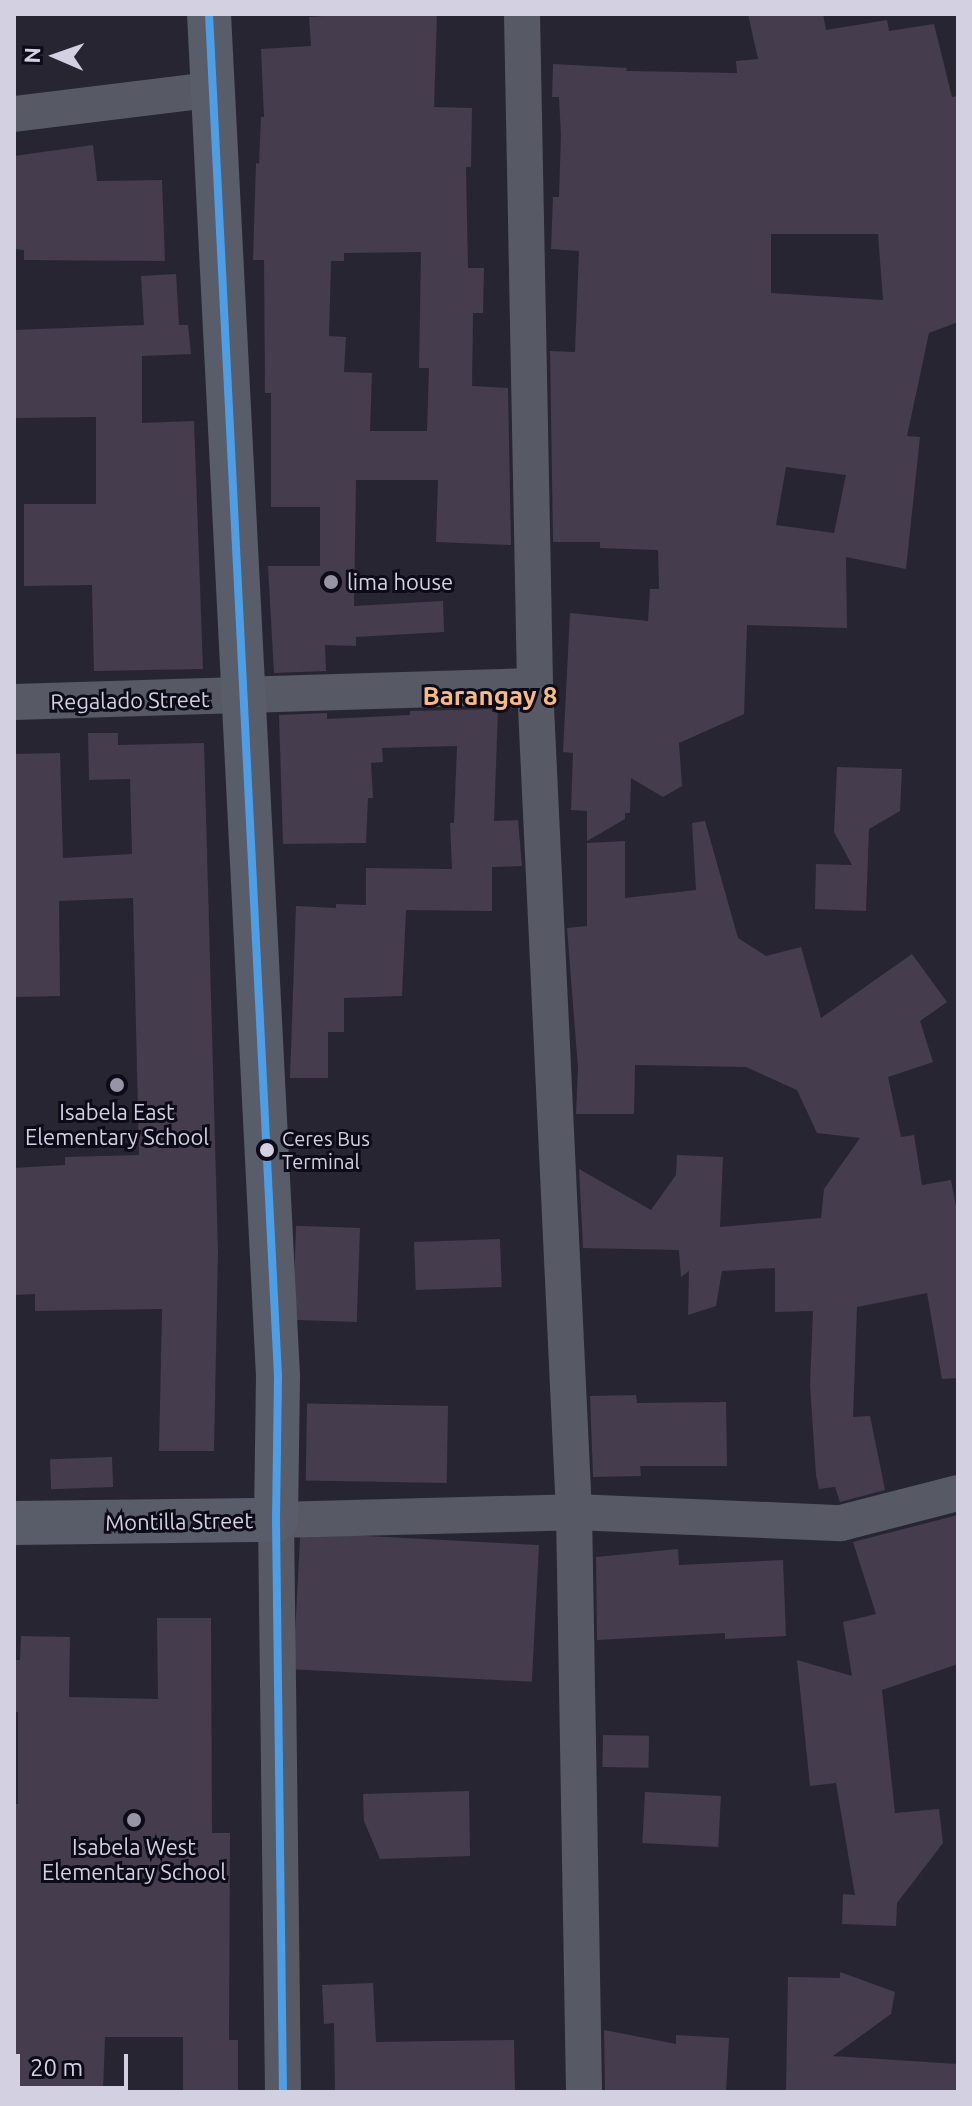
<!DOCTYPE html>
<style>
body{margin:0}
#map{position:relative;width:972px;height:2106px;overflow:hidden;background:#282533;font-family:Ubuntu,sans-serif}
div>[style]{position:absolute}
.building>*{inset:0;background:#453c4d;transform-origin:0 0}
.minor>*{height:36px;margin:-18px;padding:0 18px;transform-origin:18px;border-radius:18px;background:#575a64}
.secondary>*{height:44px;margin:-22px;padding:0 22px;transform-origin:22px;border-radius:22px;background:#595c69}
.bus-1>*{height:8px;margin:-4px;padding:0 4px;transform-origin:4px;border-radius:4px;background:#4d9ee5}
.dots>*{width:22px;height:22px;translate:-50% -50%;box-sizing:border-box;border:4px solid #0d0b17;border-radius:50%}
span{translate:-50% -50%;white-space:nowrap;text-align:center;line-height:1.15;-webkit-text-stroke:6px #0d0b17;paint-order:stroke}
.bus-label{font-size:20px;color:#d3d0e2}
.left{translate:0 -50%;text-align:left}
.poi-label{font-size:22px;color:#d3d0e2}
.street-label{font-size:22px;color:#d3d0e2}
.quarter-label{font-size:26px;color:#f7ba83;font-weight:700}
.frame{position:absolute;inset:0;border:16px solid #d3d0e2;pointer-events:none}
.north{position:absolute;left:16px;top:16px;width:80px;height:80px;-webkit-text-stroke:6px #0d0b17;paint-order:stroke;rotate:272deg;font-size:22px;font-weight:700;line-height:32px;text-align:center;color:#d3d0e2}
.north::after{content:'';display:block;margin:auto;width:28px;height:36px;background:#d3d0e2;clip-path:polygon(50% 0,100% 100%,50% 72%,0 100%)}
.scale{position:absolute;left:16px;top:2054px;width:112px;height:36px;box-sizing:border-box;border:4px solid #d3d0e2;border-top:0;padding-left:10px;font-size:24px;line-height:28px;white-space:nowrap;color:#d3d0e2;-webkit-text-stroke:6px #0d0b17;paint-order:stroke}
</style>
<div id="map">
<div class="building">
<div style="clip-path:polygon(evenodd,352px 14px,437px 14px,434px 107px,472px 108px,471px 167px,466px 167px,468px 268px,484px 268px,483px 313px,473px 313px,472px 386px,508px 388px,511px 545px,436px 542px,438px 480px,356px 480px,354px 606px,443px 601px,444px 632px,356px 637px,356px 646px,325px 645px,326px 671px,274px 673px,268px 566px,320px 566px,320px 507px,271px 507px,271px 393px,265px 393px,264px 260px,253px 260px,256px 163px,259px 164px,261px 117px,264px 117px,261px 49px,311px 46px,309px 17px,352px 14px,421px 252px,419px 368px,429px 368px,427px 431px,370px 431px,372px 373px,344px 372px,346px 337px,329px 336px,331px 261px,344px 261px,344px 253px,421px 252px)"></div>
<div style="clip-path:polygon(evenodd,748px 14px,823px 14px,826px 30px,887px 20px,889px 31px,934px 24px,952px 97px,958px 96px,958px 322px,929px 333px,907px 436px,920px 437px,906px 569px,846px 557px,847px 628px,747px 625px,744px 714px,679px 743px,682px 786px,663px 797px,631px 778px,630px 813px,625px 813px,625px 819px,587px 841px,587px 811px,571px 810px,573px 753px,563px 752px,570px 613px,648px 621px,650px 589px,659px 589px,658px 550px,600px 548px,600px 542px,553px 542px,550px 351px,575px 352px,579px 251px,551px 249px,553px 197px,559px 197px,561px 135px,559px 97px,552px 97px,553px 64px,627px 68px,626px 71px,737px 73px,736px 61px,758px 59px,748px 14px,771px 234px,878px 234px,883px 300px,771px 293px,771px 234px,748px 14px,786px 467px,846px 475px,834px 533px,776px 525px,786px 467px)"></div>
<div style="clip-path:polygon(93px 145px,97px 181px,162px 180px,165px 261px,24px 260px,24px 250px,14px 249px,14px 156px)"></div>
<div style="clip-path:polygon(176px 274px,179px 325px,188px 325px,191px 354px,142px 356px,142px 423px,194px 421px,203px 669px,94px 671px,92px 585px,24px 586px,24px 504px,96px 504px,96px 417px,14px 418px,14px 330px,144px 325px,141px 276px)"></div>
<div style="clip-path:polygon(498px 709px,494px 821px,518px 820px,522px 866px,492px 867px,492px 911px,406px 910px,402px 996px,344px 998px,344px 1032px,328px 1032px,328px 1078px,290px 1078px,296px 906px,336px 908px,336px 904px,366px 905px,366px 868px,452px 869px,450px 823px,454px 823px,457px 746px,382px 748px,383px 762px,371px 763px,373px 798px,368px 798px,366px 843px,283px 844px,279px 715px,327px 713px,327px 719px,410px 715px,410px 711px)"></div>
<div style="clip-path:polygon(88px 733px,118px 733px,118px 745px,204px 743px,218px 1251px,214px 1451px,159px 1451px,162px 1309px,35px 1311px,35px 1294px,14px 1295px,14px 1168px,65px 1165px,65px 1157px,139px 1155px,133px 898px,59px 901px,60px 996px,14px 997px,14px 754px,60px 753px,63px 858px,132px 854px,130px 779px,89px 780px)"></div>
<div style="clip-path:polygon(837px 767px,902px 769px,900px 811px,869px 829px,866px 911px,815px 909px,816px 864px,852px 865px,834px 832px)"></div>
<div style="clip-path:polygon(705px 821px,738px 938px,766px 956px,801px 947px,821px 1018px,912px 954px,947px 1002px,920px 1021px,933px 1062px,888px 1077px,901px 1137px,914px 1135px,922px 1185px,951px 1180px,958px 1217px,958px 1378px,942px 1379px,927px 1293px,857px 1307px,853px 1417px,870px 1416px,885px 1490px,840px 1502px,835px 1487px,819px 1489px,816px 1475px,810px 1385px,813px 1311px,775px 1312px,775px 1268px,722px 1271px,716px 1306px,688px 1315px,689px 1271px,681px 1277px,679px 1250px,583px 1248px,579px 1169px,651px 1210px,676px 1175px,677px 1155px,723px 1157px,720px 1227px,821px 1218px,824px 1189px,860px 1138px,817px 1133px,797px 1090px,746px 1067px,635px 1065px,634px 1114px,576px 1114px,578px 1068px,567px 928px,587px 926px,587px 843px,625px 841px,625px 898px,696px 890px,692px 823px)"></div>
<div style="left:360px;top:1228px;width:94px;height:64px;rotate:92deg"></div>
<div style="left:500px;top:1239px;width:48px;height:86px;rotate:88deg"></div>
<div style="clip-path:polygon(636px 1395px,637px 1403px,726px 1402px,727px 1466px,640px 1466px,641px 1476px,593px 1477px,590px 1396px)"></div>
<div style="left:448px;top:1406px;width:77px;height:141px;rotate:91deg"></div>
<div style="left:112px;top:1457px;width:30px;height:62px;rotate:88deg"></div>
<div style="clip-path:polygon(958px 1515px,958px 1664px,882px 1690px,895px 1813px,939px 1809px,943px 1843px,897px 1903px,896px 1926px,842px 1924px,843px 1894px,855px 1895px,836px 1783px,810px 1786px,797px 1660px,852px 1676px,843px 1622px,876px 1614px,853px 1542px)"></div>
<div style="left:539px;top:1545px;width:137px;height:239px;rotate:93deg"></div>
<div style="clip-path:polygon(678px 1549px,679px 1565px,783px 1560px,786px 1636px,725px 1639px,725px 1633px,597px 1640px,596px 1557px)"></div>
<div style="clip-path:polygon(157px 1618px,211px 1618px,212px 1833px,230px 1833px,229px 2040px,238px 2040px,238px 2092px,183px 2092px,183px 2037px,105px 2037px,103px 2092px,14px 2092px,14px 1804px,18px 1804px,18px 1712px,14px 1712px,14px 1660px,20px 1660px,21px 1636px,70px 1637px,69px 1697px,158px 1699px)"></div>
<div style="left:603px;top:1735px;width:46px;height:32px;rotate:1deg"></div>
<div style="clip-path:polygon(469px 1791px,470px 1856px,380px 1859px,364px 1821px,363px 1794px)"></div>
<div style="left:645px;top:1792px;width:76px;height:51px;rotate:3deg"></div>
<div style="clip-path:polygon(840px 1972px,895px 1992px,891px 2014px,833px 2056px,958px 2064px,958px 2092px,786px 2092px,788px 1977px,840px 1978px)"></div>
<div style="clip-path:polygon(373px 1983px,376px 2042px,514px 2040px,515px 2092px,335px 2092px,334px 2023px,324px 2024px,322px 1985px)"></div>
<div style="clip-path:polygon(604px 2030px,676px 2044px,676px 2035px,729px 2038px,726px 2092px,605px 2091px)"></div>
</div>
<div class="minor">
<div style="left:522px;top:14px;width:672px;rotate:88.89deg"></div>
<div style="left:535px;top:686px;width:827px;rotate:87.3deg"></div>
<div style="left:574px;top:1512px;width:580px;rotate:89.01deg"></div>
<div style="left:14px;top:114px;width:197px;rotate:-7deg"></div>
<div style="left:14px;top:702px;width:521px;rotate:-1.76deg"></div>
<div style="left:283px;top:2092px;width:572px;rotate:-90.7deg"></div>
<div style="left:276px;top:1520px;width:298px;rotate:-1.5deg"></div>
<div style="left:574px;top:1512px;width:267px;rotate:2.4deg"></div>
<div style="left:841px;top:1523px;width:121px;rotate:-14.4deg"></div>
</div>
<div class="secondary">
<div style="left:14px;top:1523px;width:262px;rotate:-0.7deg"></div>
<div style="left:276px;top:1520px;width:144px;rotate:-89.2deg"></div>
<div style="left:278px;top:1376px;width:1364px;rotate:-92.9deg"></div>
</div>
<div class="bus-1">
<div style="left:209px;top:14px;width:1364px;rotate:87.1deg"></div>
<div style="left:278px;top:1376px;width:144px;rotate:90.8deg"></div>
<div style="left:276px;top:1520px;width:572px;rotate:89.3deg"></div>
</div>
<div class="dots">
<div style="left:331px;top:582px;background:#9794a5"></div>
<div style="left:117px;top:1085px;background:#9794a5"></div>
<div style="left:267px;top:1150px;background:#d3d0e2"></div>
<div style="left:134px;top:1820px;background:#9794a5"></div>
</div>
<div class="bus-label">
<span class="left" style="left:282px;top:1150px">Ceres Bus<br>Terminal</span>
</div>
<div class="poi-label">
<span class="left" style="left:347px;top:582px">lima house</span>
<span style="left:117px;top:1124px">Isabela East<br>Elementary School</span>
<span style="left:134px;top:1859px">Isabela West<br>Elementary School</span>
</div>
<div class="street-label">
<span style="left:130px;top:700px;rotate:-1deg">Regalado Street</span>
<span style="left:179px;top:1521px;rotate:-1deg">Montilla Street</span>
</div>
<div class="quarter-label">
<span style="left:490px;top:696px">Barangay 8</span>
</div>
<div class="frame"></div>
<div class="north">N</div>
<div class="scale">20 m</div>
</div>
